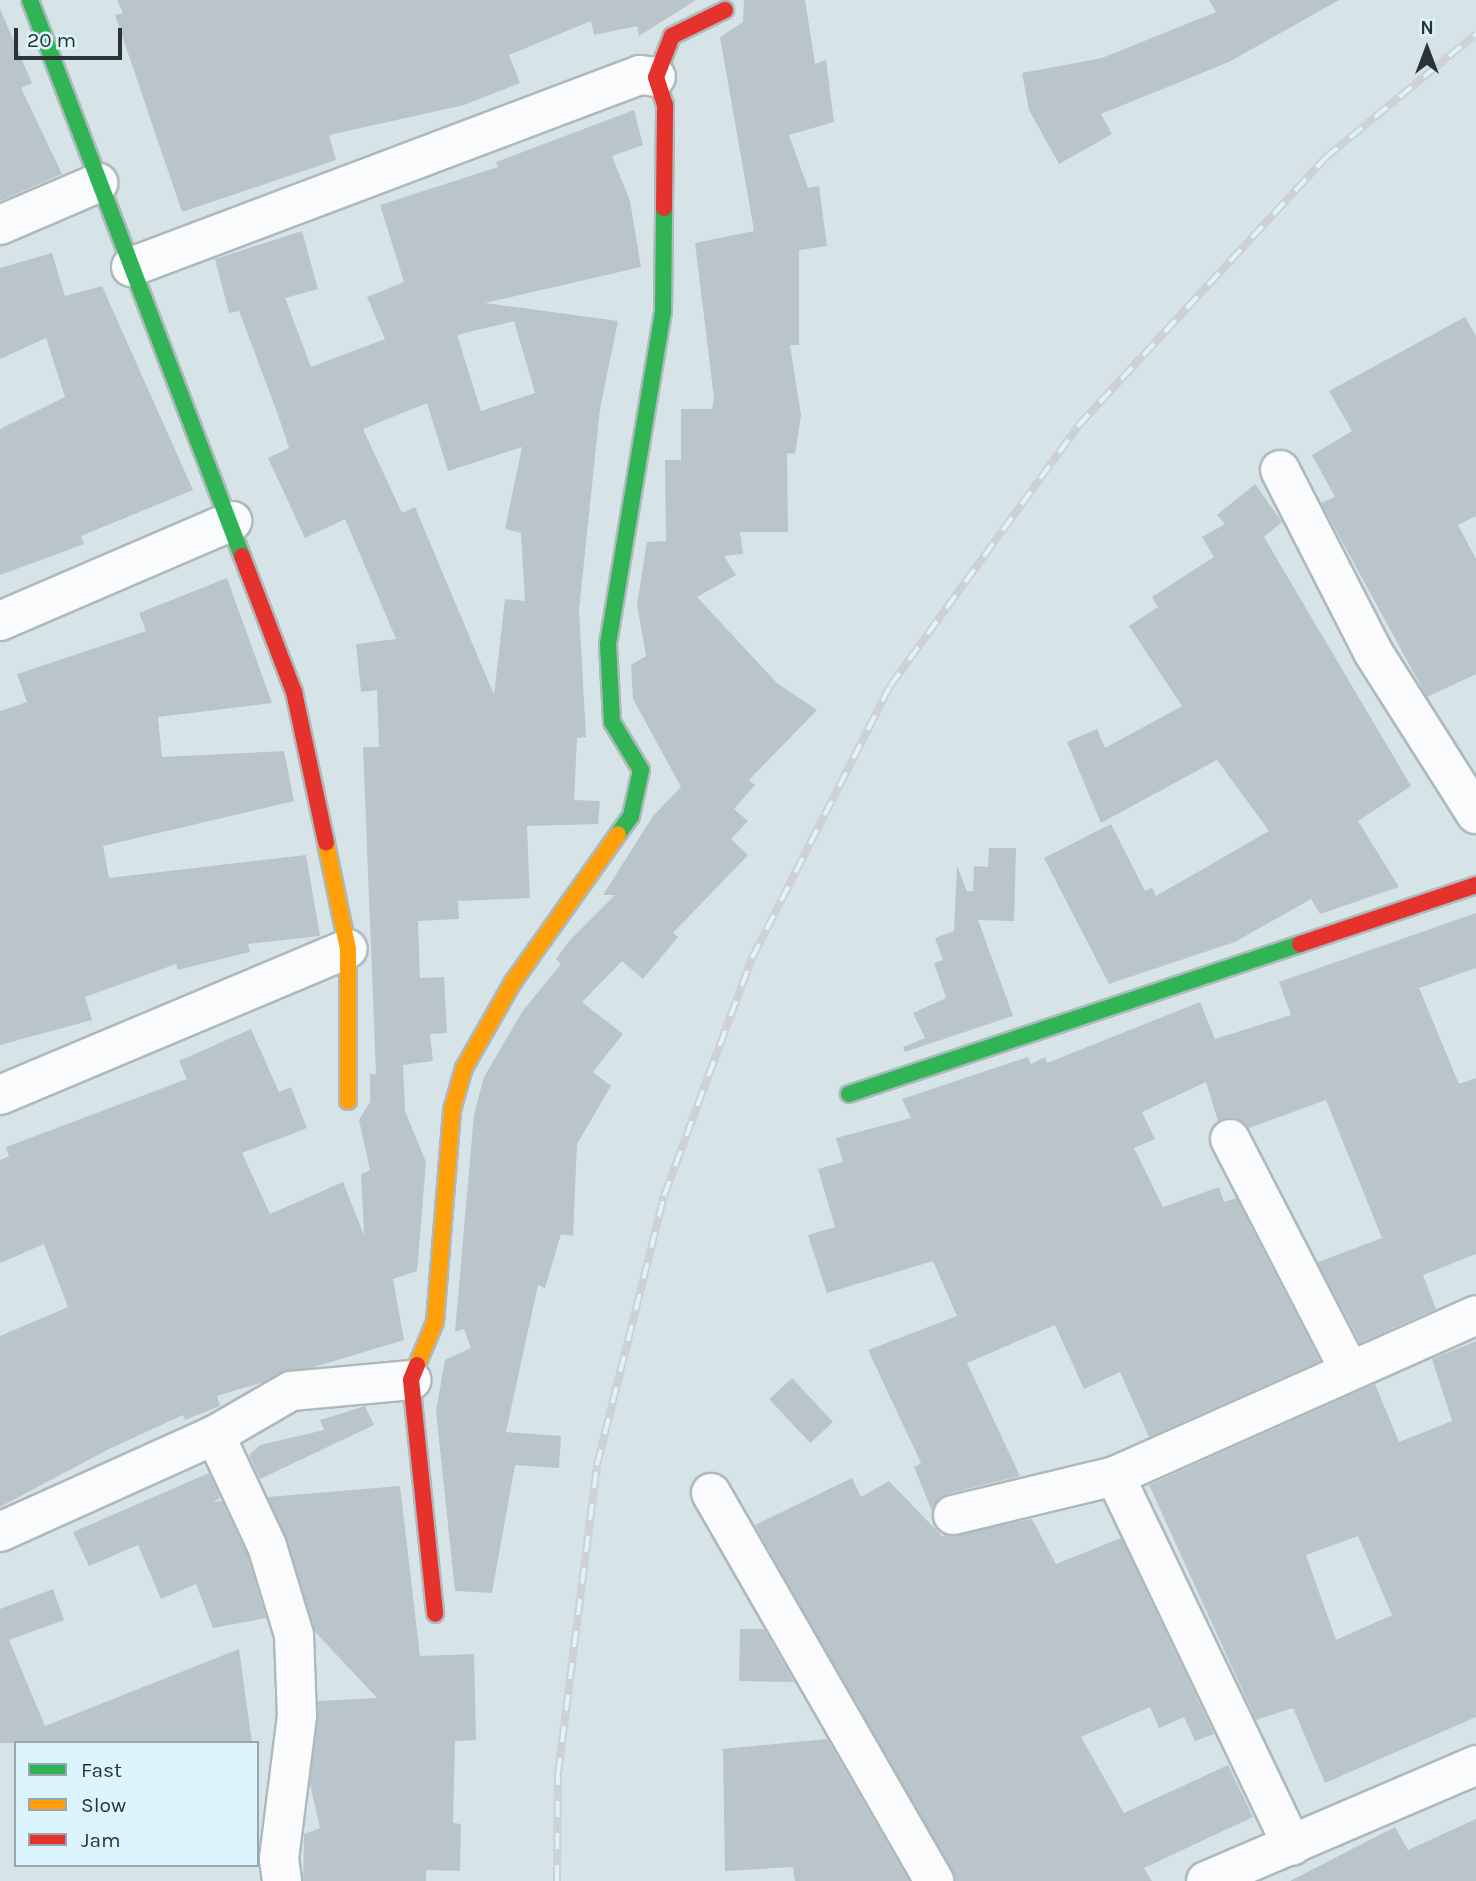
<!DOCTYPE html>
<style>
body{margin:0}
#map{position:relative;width:1476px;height:1881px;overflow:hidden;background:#d6e4e8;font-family:Karla,sans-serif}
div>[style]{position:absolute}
.building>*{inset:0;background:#b9c5cb;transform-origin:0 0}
.roads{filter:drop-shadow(2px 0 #aeb9bc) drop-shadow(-2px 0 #aeb9bc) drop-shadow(0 2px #aeb9bc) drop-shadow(0 -2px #aeb9bc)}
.street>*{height:38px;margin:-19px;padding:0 19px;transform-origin:19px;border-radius:19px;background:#f9fbfc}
.fast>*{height:16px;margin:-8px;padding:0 8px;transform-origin:8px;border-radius:8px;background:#30b455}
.slow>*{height:16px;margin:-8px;padding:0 8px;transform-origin:8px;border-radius:8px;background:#ff9f0a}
.jam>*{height:16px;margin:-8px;padding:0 8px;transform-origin:8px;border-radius:8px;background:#e5322d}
.rail>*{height:8px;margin-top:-4px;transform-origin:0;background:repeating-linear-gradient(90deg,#dcf5fd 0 16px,#ced1d3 0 32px);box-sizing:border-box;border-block:2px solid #ced1d3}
span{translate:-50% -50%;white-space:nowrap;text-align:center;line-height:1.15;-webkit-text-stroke:5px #dcf5fd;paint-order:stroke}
.legend{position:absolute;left:14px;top:1741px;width:245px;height:126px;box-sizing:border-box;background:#dcf5fd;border:2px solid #95a8ae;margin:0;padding:9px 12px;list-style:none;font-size:21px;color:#2a3437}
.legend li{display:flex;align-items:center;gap:14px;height:35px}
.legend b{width:35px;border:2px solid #95a8ae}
.north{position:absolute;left:1392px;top:14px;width:70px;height:70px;-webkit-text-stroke:5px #dcf5fd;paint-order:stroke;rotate:0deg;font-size:19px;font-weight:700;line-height:28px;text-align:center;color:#2a3437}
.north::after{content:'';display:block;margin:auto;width:24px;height:32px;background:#2a3437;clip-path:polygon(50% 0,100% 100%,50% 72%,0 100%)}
.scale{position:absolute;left:14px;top:28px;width:108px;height:32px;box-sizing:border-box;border:4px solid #2a3437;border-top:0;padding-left:9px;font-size:21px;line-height:24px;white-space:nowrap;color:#2a3437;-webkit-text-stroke:5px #dcf5fd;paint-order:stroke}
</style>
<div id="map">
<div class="building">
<div style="clip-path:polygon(117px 0,696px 0,639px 36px,637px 26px,594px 35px,591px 21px,509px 55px,520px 83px,464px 105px,329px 135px,336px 160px,182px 212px,115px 15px,123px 13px)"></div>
<div style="clip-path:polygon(744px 0,805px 0,815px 64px,826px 60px,834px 122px,789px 135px,808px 188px,819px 186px,827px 246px,799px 250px,799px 345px,790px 345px,801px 415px,795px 454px,787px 453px,788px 532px,740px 532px,743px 554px,724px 556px,736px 575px,697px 597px,777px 683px,817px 710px,749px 780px,755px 785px,734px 809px,748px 821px,731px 839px,748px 855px,673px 933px,678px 937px,643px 979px,622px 961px,582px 1002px,623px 1034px,593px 1072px,611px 1086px,577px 1144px,573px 1236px,561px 1234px,545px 1288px,538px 1285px,506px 1432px,561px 1436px,559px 1468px,515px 1465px,492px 1593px,455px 1591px,436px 1411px,445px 1360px,471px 1348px,464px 1329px,455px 1332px,474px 1114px,484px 1077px,522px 1012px,561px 964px,556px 959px,569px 941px,615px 895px,603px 895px,653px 816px,681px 787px,633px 699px,631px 665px,646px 656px,637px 605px,647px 542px,666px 541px,665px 460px,681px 460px,681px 409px,712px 409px,714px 398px,695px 243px,754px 231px,720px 37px,743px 22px)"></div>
<div style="clip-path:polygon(1209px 0,1339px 0,1229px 62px,1101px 114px,1112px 134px,1059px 164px,1029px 110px,1022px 73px,1102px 58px,1216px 12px)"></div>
<div style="clip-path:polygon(0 9px,32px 83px,21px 88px,62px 174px,0 201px)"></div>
<div style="clip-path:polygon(evenodd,634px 110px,643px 145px,612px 156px,630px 201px,641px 267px,485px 303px,618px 321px,600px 409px,579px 610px,586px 737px,577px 738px,574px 800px,600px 801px,598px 824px,527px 826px,530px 898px,458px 901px,459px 919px,418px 921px,420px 978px,444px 977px,447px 1033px,430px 1034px,433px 1061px,403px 1065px,405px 1111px,426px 1162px,417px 1271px,393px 1279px,404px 1340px,217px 1396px,220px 1406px,185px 1420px,183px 1415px,109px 1449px,0 1507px,0 1336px,68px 1307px,44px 1244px,0 1263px,0 1160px,9px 1156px,6px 1147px,187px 1079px,179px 1061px,251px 1029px,279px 1092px,291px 1087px,307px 1128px,242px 1153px,270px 1214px,343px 1182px,364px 1235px,361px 1174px,370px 1170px,359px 1120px,370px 1102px,370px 1074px,376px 1074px,363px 747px,379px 747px,377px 690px,361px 692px,356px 644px,396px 639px,345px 519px,305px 538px,268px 458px,289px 448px,278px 415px,239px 311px,229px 313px,215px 259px,302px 231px,318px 289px,285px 298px,311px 367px,385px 339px,367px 297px,404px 282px,380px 205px,498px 167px,496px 162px,634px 110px,514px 321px,535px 393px,481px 411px,457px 335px,514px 321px,634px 110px,427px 403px,448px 471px,522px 447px,505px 529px,521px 533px,525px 601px,505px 599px,494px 695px,415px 507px,402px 513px,363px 429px,427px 403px)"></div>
<div style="clip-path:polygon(52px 253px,65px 296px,102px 286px,193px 490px,81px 536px,84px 544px,0 575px,0 429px,65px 397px,46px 338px,0 359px,0 268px)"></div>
<div style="clip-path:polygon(1465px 317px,1476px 336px,1476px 516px,1458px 525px,1476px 559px,1476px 674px,1427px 697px,1321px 503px,1335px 497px,1312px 455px,1352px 431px,1329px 391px)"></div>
<div style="clip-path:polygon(1255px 484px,1282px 522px,1264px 537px,1411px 786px,1358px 821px,1399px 887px,1320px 914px,1311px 899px,1235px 942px,1109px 984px,1044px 858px,1111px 824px,1145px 891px,1152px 888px,1156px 896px,1269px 831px,1217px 760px,1101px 823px,1067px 742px,1097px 729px,1105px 748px,1182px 706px,1129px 626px,1158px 607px,1152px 597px,1214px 557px,1202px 537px,1225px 524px,1217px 515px)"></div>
<div style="clip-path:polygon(227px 578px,272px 703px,158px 717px,162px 757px,284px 751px,294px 801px,103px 846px,109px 878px,306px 855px,320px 936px,248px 944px,250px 952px,178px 970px,176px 964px,85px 997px,92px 1020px,0 1045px,0 711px,27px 702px,17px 674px,146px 631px,139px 613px)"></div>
<div style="clip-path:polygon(989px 848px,1016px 848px,1014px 921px,978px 920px,1013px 1016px,905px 1052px,903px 1047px,925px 1038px,913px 1013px,946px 998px,934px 963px,943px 960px,935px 938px,954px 931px,957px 866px,967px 891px,973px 891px,974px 866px,988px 867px)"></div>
<div style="clip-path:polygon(1476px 913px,1476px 968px,1419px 988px,1459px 1084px,1476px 1078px,1476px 1254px,1423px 1275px,1436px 1309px,1360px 1343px,1318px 1262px,1382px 1238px,1326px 1100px,1249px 1128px,1232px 1117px,1218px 1121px,1206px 1082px,1142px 1112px,1155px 1139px,1134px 1148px,1163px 1207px,1219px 1187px,1224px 1202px,1236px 1198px,1320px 1361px,1149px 1437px,1120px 1372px,1084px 1389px,1055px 1325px,967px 1363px,1020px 1476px,947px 1494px,932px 1511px,914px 1467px,921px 1463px,868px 1350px,957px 1316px,933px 1261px,827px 1293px,808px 1235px,835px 1227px,818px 1169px,843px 1162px,836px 1138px,911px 1118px,902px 1099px,1028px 1057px,1031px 1064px,1045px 1057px,1047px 1063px,1200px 1002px,1215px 1039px,1291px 1015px,1279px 982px)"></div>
<div style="clip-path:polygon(evenodd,1476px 1341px,1476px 1717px,1325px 1783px,1293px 1708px,1256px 1720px,1149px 1485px,1375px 1384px,1399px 1442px,1452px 1421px,1432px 1359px,1476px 1341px,1358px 1536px,1392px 1615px,1336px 1640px,1306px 1555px,1358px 1536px)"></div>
<div style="left:792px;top:1378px;width:60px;height:31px;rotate:47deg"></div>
<div style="clip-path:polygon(365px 1406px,374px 1425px,260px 1479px,249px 1455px,260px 1445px,324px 1430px,320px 1420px)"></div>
<div style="clip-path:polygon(209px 1473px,220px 1498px,213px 1502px,222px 1501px,247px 1554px,266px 1618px,213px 1628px,196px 1584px,161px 1599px,138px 1545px,89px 1566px,73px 1532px)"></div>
<div style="clip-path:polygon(852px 1478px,861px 1497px,889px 1481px,942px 1536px,1032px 1519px,1056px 1564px,1121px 1538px,1214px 1734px,1195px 1741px,1184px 1717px,1159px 1728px,1150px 1707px,1081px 1737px,1124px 1813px,1228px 1765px,1253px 1817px,1144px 1868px,1152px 1881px,956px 1881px,755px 1525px)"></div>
<div style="clip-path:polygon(400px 1486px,420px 1656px,474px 1654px,476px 1740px,455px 1741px,453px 1823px,461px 1824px,460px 1871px,426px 1870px,426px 1881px,303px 1881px,304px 1834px,320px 1828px,310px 1784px,318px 1701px,377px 1698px,316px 1633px,268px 1497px)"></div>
<div style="clip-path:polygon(53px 1589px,64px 1620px,9px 1640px,45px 1726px,239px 1649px,252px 1743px,0 1743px,0 1609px)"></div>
<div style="clip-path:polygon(740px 1629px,764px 1629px,794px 1682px,739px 1681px)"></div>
<div style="clip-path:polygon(827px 1739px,909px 1881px,795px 1881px,793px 1867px,725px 1871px,723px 1749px)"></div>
<div style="clip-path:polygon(1476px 1819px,1476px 1881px,1290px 1881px,1395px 1827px,1408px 1850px)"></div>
</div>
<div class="roads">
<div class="street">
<div style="left:0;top:225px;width:107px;rotate:-23.2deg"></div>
<div style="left:131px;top:267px;width:544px;rotate:-20.67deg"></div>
<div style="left:640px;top:75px;width:16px;rotate:7deg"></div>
<div style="left:1280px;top:470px;width:204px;rotate:62.9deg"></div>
<div style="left:1373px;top:652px;width:192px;rotate:57.6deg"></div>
<div style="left:0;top:621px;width:253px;rotate:-23.3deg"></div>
<div style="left:0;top:1095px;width:377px;rotate:-22.8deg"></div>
<div style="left:1230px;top:1139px;width:258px;rotate:62.7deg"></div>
<div style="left:215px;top:1435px;width:123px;rotate:64.9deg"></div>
<div style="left:267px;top:1546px;width:93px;rotate:73.1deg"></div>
<div style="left:294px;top:1635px;width:81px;rotate:87.9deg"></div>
<div style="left:297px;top:1716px;width:144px;rotate:97.2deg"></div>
<div style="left:279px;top:1859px;width:22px;rotate:82deg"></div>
<div style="left:1115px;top:1476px;width:410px;rotate:64.4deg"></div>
<div style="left:711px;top:1493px;width:448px;rotate:60.1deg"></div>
<div style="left:953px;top:1515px;width:167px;rotate:-13.5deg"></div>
<div style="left:1115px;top:1476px;width:395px;rotate:-24deg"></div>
<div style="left:0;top:1532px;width:236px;rotate:-24.3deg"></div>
<div style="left:215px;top:1435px;width:88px;rotate:-30.1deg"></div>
<div style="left:291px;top:1391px;width:121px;rotate:-5.2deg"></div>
<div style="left:1206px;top:1881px;width:294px;rotate:-23.2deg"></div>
</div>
<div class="fast">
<div style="left:30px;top:0;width:595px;rotate:69.13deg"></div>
<div style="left:618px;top:834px;width:22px;rotate:-54deg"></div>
<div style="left:631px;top:816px;width:47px;rotate:-77.7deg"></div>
<div style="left:641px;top:770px;width:56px;rotate:-121.1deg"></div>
<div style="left:612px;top:722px;width:78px;rotate:-92.9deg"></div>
<div style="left:608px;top:644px;width:337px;rotate:-80.6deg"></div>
<div style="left:663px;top:312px;width:104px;rotate:-89.4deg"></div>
<div style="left:849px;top:1094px;width:475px;rotate:-18.4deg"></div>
</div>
<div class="slow">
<div style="left:326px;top:843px;width:108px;rotate:78.3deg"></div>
<div style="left:348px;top:949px;width:152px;rotate:90deg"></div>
<div style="left:417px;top:1365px;width:47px;rotate:-67.3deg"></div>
<div style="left:435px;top:1322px;width:213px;rotate:-85.4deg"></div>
<div style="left:452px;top:1110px;width:44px;rotate:-74.1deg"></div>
<div style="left:464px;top:1068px;width:99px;rotate:-60.3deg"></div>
<div style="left:513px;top:982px;width:181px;rotate:-54.6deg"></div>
</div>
<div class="jam">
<div style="left:664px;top:208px;width:103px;rotate:-89.4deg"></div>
<div style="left:665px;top:105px;width:29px;rotate:-108deg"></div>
<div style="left:656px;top:77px;width:44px;rotate:-68.7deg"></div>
<div style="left:672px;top:36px;width:59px;rotate:-26.1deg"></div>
<div style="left:242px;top:556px;width:146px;rotate:69.1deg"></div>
<div style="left:294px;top:692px;width:154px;rotate:78deg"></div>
<div style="left:1300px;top:944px;width:186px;rotate:-18.5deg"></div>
<div style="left:417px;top:1365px;width:16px;rotate:112deg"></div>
<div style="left:411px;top:1380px;width:235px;rotate:84.1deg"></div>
</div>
</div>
<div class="rail">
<div style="left:557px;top:1881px;width:107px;rotate:-89.5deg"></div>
<div style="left:558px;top:1774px;width:311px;rotate:-82.8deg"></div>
<div style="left:597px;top:1465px;width:277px;rotate:-76deg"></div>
<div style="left:664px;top:1196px;width:254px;rotate:-69.7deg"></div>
<div style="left:752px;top:958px;width:305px;rotate:-63.1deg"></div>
<div style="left:890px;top:686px;width:321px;rotate:-54.1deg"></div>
<div style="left:1078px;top:426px;width:364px;rotate:-47.3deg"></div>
<div style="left:1325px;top:158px;width:195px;rotate:-39.4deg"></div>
</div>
<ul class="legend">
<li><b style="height:9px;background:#30b455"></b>Fast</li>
<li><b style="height:9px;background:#ff9f0a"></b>Slow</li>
<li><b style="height:9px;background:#e5322d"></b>Jam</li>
</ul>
<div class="north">N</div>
<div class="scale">20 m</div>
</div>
